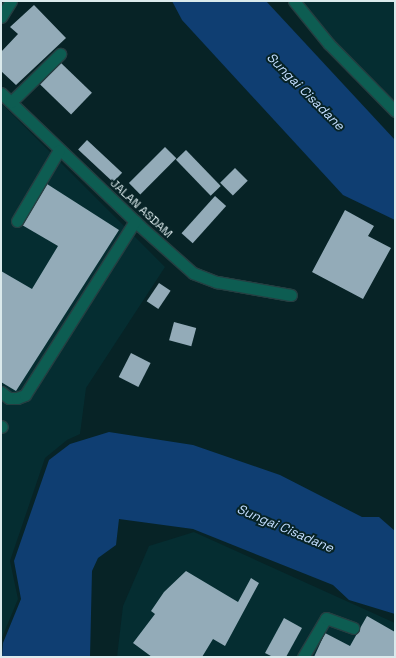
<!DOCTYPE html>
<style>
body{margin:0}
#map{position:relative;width:396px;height:658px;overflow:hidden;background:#072326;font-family:"Space Grotesk",sans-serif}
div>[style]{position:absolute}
.built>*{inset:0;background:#052d31}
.water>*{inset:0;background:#0f3e72}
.building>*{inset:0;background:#93abb8;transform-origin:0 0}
.roads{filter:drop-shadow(1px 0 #253f42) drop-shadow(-1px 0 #253f42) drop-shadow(0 1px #253f42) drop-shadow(0 -1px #253f42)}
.minor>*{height:11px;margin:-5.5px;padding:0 5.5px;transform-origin:5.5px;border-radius:5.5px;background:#0d5d52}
span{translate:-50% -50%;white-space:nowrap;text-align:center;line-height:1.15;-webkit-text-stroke:4px #072326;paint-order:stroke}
.street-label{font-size:12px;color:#dbeaec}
.water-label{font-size:13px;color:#c4deff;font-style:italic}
.frame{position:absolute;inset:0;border:2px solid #dbeaec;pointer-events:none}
</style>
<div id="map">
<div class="built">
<div style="clip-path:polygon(299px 1px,395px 1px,395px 101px,314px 21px)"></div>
<div style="clip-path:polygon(1px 103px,165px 267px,86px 388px,80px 434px,67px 440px,45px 458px,10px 561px,18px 599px,1px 640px)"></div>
<div style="clip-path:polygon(194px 532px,395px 623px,395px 657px,117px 657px,123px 606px,149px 546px)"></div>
</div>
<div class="water">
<div style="clip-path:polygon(172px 1px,266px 1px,395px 140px,395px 220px,343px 195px,182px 20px)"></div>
<div style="clip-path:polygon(109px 432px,193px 445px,280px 475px,362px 517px,379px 517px,395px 531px,395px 614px,349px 600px,333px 585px,193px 529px,119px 519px,116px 545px,98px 558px,92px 571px,90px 657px,2px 657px,3px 643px,21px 599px,14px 561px,49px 460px,70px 444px)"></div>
</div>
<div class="building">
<div style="clip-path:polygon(34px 5px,66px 38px,16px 85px,1px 71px,1px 52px,18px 34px,10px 27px)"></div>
<div style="left:61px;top:63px;width:43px;height:30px;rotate:44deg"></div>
<div style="left:87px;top:140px;width:48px;height:13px;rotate:43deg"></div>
<div style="left:165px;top:147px;width:16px;height:51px;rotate:45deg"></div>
<div style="left:186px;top:150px;width:50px;height:14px;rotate:46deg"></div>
<div style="left:235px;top:168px;width:18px;height:21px;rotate:45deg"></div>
<div style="clip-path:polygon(47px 184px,119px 230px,16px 391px,1px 382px,1px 271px,32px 289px,58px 246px,22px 225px)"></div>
<div style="left:215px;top:196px;width:15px;height:50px;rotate:42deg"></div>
<div style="clip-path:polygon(345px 210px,374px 226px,368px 236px,391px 248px,363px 299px,312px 272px)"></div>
<div style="left:159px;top:283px;width:14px;height:22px;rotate:34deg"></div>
<div style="left:174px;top:322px;width:23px;height:19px;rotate:15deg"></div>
<div style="left:131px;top:353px;width:22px;height:27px;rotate:27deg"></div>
<div style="clip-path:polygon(186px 571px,238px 602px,251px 578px,259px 583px,225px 646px,213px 639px,202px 657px,152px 657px,133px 643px,155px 614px,151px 611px,164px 592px)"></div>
<div style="clip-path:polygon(367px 616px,395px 632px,395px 657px,314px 657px,325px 633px,350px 646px)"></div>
<div style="clip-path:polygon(284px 618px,302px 628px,286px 657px,273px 657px,265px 653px)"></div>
</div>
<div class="roads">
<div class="minor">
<div style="left:294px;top:1px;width:55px;rotate:50.9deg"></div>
<div style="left:329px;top:44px;width:94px;rotate:45.4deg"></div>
<div style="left:1px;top:17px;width:19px;rotate:-58deg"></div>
<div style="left:1px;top:93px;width:192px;rotate:43.7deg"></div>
<div style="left:140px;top:226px;width:71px;rotate:41.6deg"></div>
<div style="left:193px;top:273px;width:26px;rotate:21deg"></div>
<div style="left:217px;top:282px;width:75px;rotate:10deg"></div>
<div style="left:11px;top:102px;width:69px;rotate:-44.4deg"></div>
<div style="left:17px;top:221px;width:82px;rotate:-59.4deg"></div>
<div style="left:1px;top:392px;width:10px;rotate:37deg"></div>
<div style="left:9px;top:398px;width:8px"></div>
<div style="left:17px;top:398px;width:9px;rotate:-21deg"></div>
<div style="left:25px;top:395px;width:206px;rotate:-57.7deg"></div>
<div style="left:1px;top:426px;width:1px;rotate:45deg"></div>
<div style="left:303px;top:657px;width:45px;rotate:-59.5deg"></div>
<div style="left:326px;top:618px;width:29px;rotate:20deg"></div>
</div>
</div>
<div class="street-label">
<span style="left:141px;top:209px;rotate:43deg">JALAN ASDAM</span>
</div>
<div class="water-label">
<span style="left:305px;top:92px;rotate:45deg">Sungai Cisadane</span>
<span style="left:285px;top:529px;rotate:23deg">Sungai Cisadane</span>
</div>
<div class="frame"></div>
</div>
